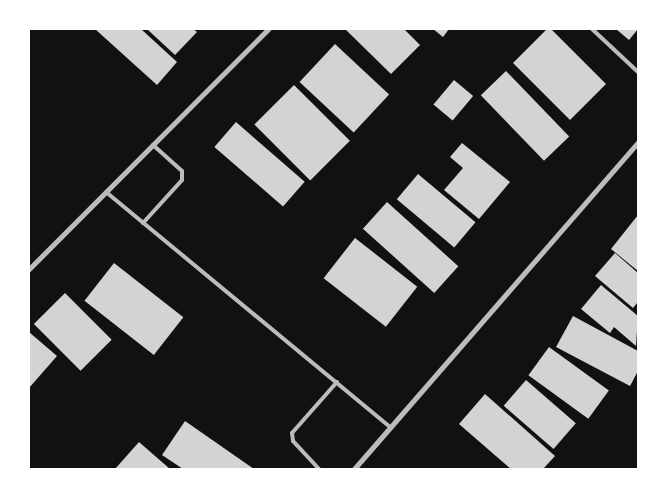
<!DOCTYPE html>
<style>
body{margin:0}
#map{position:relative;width:667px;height:498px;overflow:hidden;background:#111;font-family:Commissioner,sans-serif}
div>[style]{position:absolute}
.building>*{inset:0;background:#d3d3d3;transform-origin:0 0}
.service>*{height:4px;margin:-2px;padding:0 2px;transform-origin:2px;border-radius:2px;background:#bcbcbc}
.minor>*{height:5px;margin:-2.5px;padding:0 2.5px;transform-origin:2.5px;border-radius:2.5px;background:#bcbcbc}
span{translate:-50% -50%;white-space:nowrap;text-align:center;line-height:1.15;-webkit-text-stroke:4px #fff;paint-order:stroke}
.frame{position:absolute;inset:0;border:30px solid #fff;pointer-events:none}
</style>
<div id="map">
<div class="building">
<div style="clip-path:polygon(95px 29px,141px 29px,177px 62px,157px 85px)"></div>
<div style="clip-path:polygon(147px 29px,193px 29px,197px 32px,175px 55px)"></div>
<div style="clip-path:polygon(345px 29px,404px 29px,420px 45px,391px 74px)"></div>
<div style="clip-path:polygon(433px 29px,449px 29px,443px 37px)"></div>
<div style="clip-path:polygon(547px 29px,551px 29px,606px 84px,570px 120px,513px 63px)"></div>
<div style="clip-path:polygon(616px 29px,638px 29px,629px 40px)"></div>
<div style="left:335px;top:44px;width:74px;height:52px;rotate:43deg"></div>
<div style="left:506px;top:71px;width:91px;height:35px;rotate:46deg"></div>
<div style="left:454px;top:80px;width:25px;height:32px;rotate:40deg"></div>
<div style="left:294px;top:85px;width:79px;height:56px;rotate:45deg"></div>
<div style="left:236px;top:122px;width:91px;height:33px;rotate:41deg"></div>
<div style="clip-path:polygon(462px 143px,510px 182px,479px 219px,444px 190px,463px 168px,450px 157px)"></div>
<div style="left:418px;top:174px;width:75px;height:33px;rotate:40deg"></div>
<div style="left:387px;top:202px;width:96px;height:36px;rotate:42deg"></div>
<div style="clip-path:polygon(638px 215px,638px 271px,611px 249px)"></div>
<div style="left:355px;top:238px;width:79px;height:51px;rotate:38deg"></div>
<div style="clip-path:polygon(615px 253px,638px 273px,638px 302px,633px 308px,595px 276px)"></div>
<div style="left:114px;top:263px;width:88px;height:48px;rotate:38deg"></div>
<div style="clip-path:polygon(601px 285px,638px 316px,636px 346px,614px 327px,610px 333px,581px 309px)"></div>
<div style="left:65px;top:293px;width:66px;height:44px;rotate:45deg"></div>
<div style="clip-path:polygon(573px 316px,638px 351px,638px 371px,630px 386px,556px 347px)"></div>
<div style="clip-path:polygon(29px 332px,57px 356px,29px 388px)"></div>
<div style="left:549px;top:347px;width:74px;height:35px;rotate:36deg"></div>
<div style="left:526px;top:380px;width:66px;height:34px;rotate:41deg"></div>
<div style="clip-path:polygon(485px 394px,555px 456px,543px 469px,511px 469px,459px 424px)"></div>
<div style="clip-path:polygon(185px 421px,254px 469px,183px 469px,162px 455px)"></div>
<div style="clip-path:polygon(139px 442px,170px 469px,115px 469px)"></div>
</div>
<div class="service">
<div style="left:592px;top:29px;width:63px;rotate:43.1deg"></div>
<div style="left:106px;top:192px;width:369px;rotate:39.6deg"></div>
<div style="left:143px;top:223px;width:58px;rotate:-47.8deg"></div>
<div style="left:182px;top:180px;width:9px;rotate:-90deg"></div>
<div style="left:182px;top:171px;width:39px;rotate:-138deg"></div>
<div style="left:319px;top:469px;width:38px;rotate:-133deg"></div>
<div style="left:293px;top:441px;width:8px;rotate:-97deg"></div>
<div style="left:292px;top:433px;width:68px;rotate:-48.6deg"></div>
</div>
<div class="minor">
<div style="left:29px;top:269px;width:339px;rotate:-45.1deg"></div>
<div style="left:354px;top:469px;width:433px;rotate:-49deg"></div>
</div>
<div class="frame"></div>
</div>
